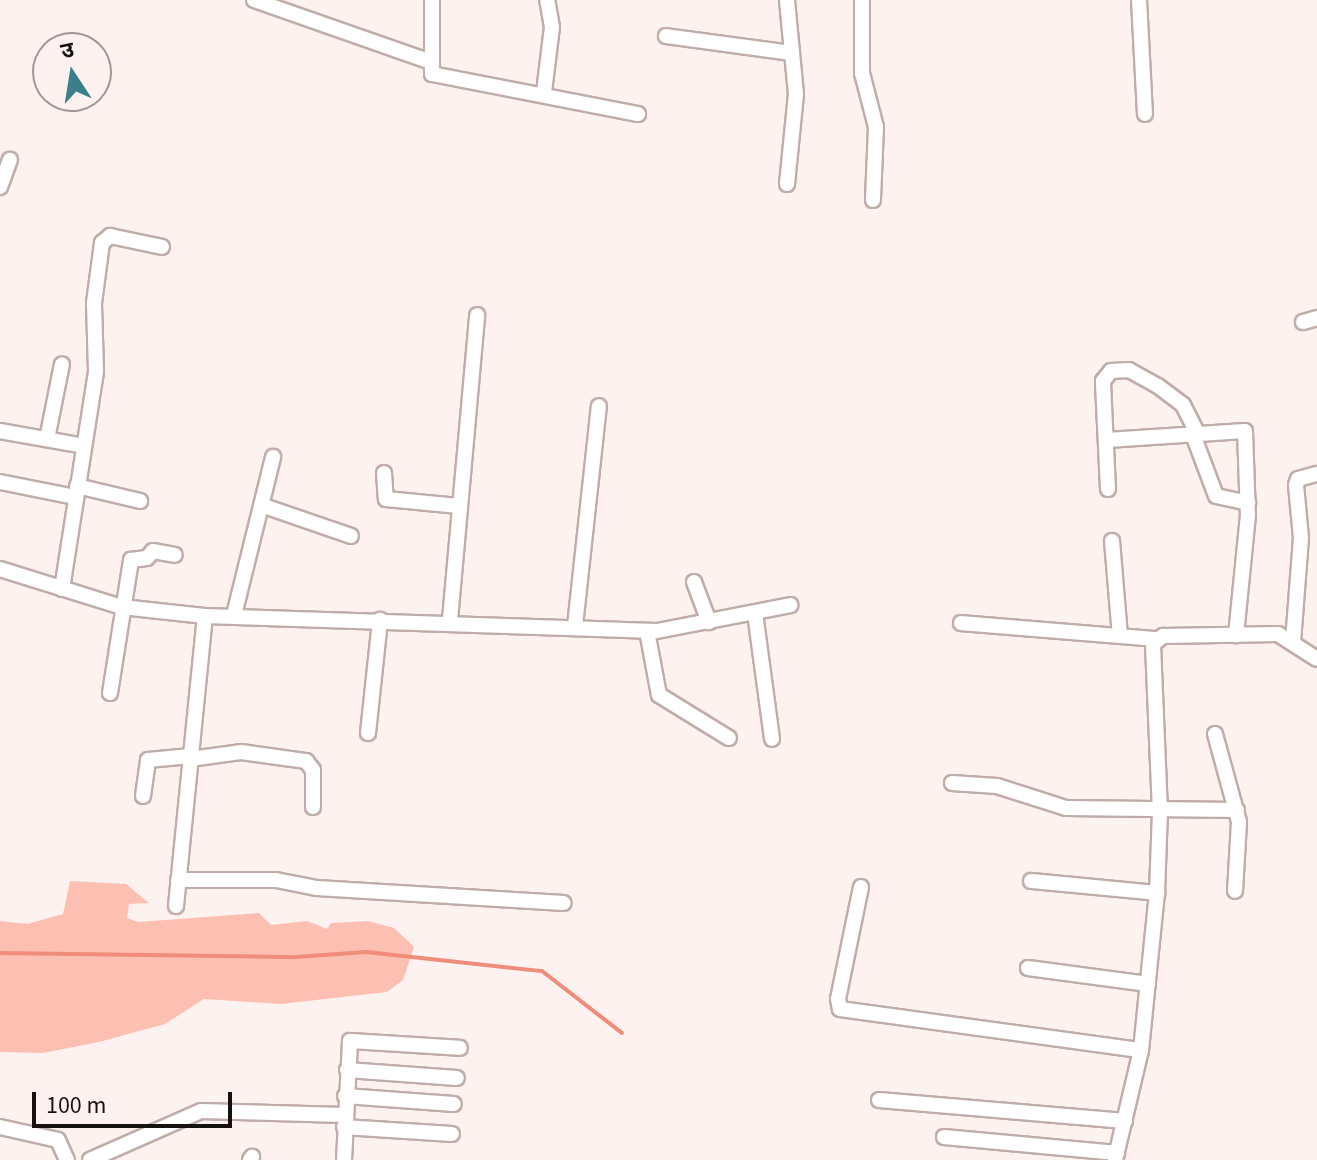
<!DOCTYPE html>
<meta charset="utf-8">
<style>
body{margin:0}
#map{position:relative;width:1317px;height:1160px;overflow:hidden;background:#fef2f0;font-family:"Source Sans 3","Noto Sans Devanagari",sans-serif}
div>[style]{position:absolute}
.green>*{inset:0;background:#febfb3}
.stream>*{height:4px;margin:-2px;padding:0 2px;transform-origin:2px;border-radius:2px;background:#ef8c7a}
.roads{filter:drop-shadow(2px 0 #c0ada9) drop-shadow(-2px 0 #c0ada9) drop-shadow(0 2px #c0ada9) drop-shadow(0 -2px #c0ada9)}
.minor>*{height:14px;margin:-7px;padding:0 7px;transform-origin:7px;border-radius:7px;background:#fff}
span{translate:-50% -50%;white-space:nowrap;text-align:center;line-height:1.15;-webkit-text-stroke:7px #fef2f0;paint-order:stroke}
.north{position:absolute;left:32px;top:32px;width:80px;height:80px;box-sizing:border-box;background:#fef2f0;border:2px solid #a19896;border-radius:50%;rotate:348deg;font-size:22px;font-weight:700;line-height:32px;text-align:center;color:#16100f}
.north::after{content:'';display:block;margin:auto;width:28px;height:36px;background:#3a808c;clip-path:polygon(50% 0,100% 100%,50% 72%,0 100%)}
.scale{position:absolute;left:32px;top:1092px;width:200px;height:36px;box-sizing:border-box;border:4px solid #16100f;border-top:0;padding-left:10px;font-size:24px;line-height:28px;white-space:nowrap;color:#16100f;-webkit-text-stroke:6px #fef2f0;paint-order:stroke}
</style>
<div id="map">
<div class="green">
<div style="clip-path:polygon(70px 881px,126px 884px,149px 903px,129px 904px,127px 918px,138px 922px,259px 913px,271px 925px,307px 921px,327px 929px,331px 923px,368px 921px,394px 928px,414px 947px,403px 980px,387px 992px,281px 1004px,204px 999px,165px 1024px,99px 1042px,43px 1053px,0 1052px,0 921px,27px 924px,63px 914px)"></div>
</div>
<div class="stream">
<div style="left:0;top:953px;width:296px;rotate:0.8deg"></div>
<div style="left:296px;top:957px;width:70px;rotate:-4.1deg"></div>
<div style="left:366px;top:952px;width:177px;rotate:6.2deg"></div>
<div style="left:542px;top:971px;width:101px;rotate:37.8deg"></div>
</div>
<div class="roads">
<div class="minor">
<div style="left:254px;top:0;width:188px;rotate:19.3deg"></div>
<div style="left:432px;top:0;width:74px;rotate:90deg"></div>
<div style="left:432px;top:74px;width:210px;rotate:11deg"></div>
<div style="left:862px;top:0;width:73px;rotate:90deg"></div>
<div style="left:862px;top:73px;width:56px;rotate:75.5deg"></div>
<div style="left:876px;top:127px;width:73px;rotate:92.4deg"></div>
<div style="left:1139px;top:0;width:114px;rotate:87deg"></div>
<div style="left:666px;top:36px;width:127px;rotate:7.7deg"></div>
<div style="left:544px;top:92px;width:65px;rotate:-83deg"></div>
<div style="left:552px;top:27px;width:27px;rotate:-100deg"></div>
<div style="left:787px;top:184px;width:90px;rotate:-84.3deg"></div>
<div style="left:796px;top:94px;width:94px;rotate:-95.5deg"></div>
<div style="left:0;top:187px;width:29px;rotate:-70deg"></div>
<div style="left:1303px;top:322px;width:15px;rotate:-16deg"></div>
<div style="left:0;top:431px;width:85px;rotate:10.1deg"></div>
<div style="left:1192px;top:432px;width:68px;rotate:69.4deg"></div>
<div style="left:1216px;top:496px;width:33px;rotate:12deg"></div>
<div style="left:47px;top:439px;width:76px;rotate:-78.7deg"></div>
<div style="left:1107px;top:440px;width:138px;rotate:-3.7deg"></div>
<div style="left:1245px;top:431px;width:84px;rotate:88deg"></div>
<div style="left:1248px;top:515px;width:121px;rotate:95.7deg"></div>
<div style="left:384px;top:473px;width:26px;rotate:86deg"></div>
<div style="left:386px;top:499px;width:73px;rotate:5.5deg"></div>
<div style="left:0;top:482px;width:76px;rotate:11.3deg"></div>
<div style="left:77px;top:486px;width:65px;rotate:13.4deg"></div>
<div style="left:1108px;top:489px;width:108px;rotate:-92.7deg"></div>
<div style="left:1103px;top:381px;width:13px;rotate:-51deg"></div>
<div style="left:1111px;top:371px;width:18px;rotate:-3deg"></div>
<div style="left:1129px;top:370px;width:33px;rotate:29deg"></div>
<div style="left:1158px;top:386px;width:31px;rotate:37deg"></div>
<div style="left:1183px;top:405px;width:30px;rotate:63deg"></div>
<div style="left:261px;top:505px;width:95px;rotate:19deg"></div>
<div style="left:1112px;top:541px;width:95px;rotate:85.2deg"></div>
<div style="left:0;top:569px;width:128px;rotate:17.3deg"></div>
<div style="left:122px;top:607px;width:83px;rotate:6.2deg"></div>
<div style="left:205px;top:616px;width:452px;rotate:1.9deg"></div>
<div style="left:657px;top:631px;width:136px;rotate:-11deg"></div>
<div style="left:694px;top:582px;width:43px;rotate:69.4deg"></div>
<div style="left:62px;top:589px;width:221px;rotate:-81.1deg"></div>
<div style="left:96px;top:371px;width:68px;rotate:-91.7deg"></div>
<div style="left:94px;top:303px;width:61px;rotate:-82.4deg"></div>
<div style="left:102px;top:243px;width:11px;rotate:-41deg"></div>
<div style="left:110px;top:236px;width:53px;rotate:11.9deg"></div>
<div style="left:755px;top:613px;width:127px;rotate:82.3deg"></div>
<div style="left:234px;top:615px;width:163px;rotate:-76.1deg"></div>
<div style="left:450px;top:620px;width:306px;rotate:-84.9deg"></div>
<div style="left:961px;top:623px;width:196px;rotate:4.7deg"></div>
<div style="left:575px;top:626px;width:221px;rotate:-83.8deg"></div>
<div style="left:647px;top:631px;width:65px;rotate:79.4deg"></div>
<div style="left:659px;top:695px;width:82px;rotate:31.6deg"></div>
<div style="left:1293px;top:642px;width:104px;rotate:-85.6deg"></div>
<div style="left:1301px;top:538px;width:53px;rotate:-95.4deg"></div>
<div style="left:1296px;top:485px;width:6px;rotate:-72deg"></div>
<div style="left:1298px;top:479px;width:20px;rotate:-15deg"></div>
<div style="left:110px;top:693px;width:135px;rotate:-81deg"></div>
<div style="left:131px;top:560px;width:16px;rotate:-7deg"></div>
<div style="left:147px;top:558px;width:9px;rotate:-49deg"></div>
<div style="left:153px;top:551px;width:22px;rotate:10deg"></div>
<div style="left:368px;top:733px;width:114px;rotate:-83.9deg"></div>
<div style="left:1215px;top:734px;width:91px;rotate:74.7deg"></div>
<div style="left:1239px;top:822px;width:69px;rotate:93.3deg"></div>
<div style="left:190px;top:759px;width:51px;rotate:-7.8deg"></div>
<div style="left:241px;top:752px;width:66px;rotate:7.9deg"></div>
<div style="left:306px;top:761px;width:11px;rotate:52deg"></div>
<div style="left:313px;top:770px;width:37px;rotate:90deg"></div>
<div style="left:952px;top:783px;width:45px;rotate:3.8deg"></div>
<div style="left:997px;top:786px;width:72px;rotate:17.7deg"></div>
<div style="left:1066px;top:808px;width:171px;rotate:0.7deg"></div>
<div style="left:143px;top:796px;width:36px;rotate:-82deg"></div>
<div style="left:148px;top:760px;width:43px;rotate:-5.3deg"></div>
<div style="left:178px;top:880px;width:98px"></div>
<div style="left:276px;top:880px;width:42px;rotate:11deg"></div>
<div style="left:317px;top:888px;width:247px;rotate:3.5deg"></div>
<div style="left:1031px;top:881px;width:127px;rotate:5.4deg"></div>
<div style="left:861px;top:887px;width:114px;rotate:101.6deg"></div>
<div style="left:838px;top:999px;width:10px;rotate:79deg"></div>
<div style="left:840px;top:1009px;width:304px;rotate:7.8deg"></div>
<div style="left:176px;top:906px;width:291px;rotate:-84.3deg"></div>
<div style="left:1028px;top:968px;width:121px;rotate:7.6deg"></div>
<div style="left:347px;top:1070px;width:110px;rotate:4.2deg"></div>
<div style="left:345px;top:1096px;width:109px;rotate:4.2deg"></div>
<div style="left:879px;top:1100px;width:247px;rotate:4.9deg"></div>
<div style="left:0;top:1127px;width:59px;rotate:12.6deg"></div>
<div style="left:58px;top:1140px;width:22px;rotate:66deg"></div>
<div style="left:344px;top:1127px;width:108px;rotate:3.7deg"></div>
<div style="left:944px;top:1137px;width:174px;rotate:5.3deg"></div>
<div style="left:90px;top:1160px;width:121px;rotate:-23.8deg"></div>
<div style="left:201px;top:1111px;width:143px;rotate:1.6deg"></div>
<div style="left:250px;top:1160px;width:4px;rotate:-56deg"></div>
<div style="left:344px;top:1160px;width:119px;rotate:-87.1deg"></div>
<div style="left:350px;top:1041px;width:110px;rotate:3.6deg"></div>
<div style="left:1115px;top:1160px;width:113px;rotate:-76.7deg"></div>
<div style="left:1141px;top:1050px;width:158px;rotate:-84.2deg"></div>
<div style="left:1157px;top:893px;width:81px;rotate:-87.9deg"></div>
<div style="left:1160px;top:812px;width:168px;rotate:-92.4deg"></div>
<div style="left:1153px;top:644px;width:13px;rotate:-39deg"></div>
<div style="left:1163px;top:636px;width:115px;rotate:-1deg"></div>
<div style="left:1278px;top:634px;width:46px;rotate:32.7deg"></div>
</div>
</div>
<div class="north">उ</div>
<div class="scale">100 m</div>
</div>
